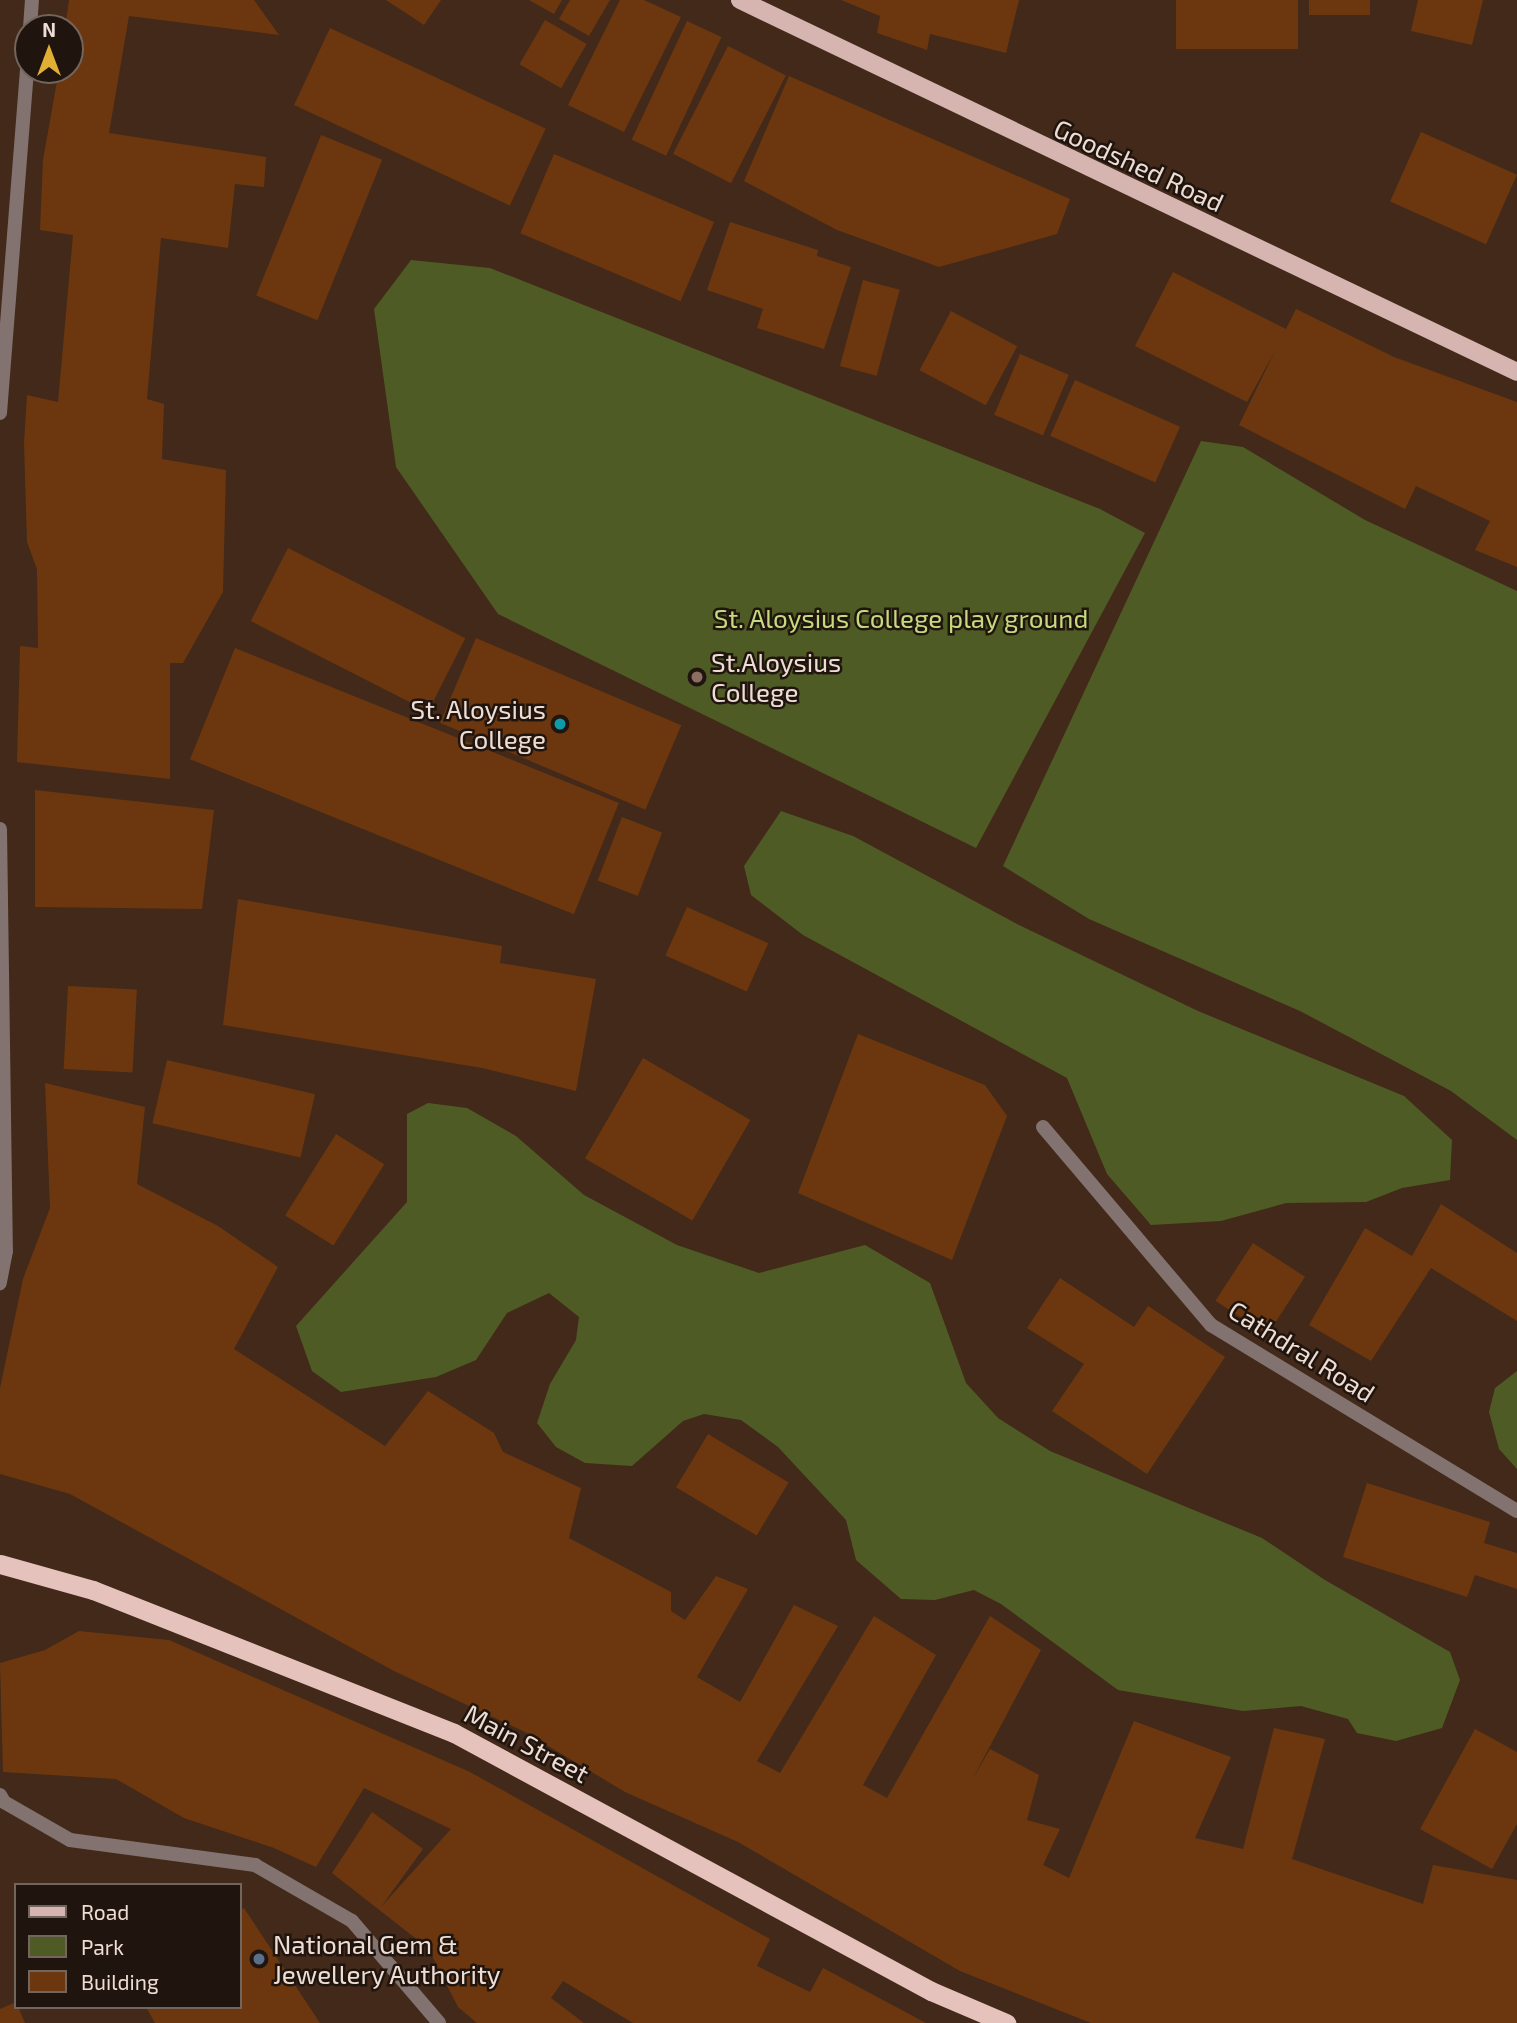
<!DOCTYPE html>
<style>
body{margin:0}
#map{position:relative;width:1517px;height:2023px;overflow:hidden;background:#422919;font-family:"Exo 2",sans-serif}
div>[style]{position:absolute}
.green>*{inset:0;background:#4f5b25}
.building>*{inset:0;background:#6c370f;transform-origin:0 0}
.minor>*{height:14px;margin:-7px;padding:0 7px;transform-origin:7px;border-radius:7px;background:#827370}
.tertiary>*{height:14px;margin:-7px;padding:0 7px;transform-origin:7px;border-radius:7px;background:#827370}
.primary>*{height:18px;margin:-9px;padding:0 9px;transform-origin:9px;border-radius:9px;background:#d6b5b0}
.trunk>*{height:19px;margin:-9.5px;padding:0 9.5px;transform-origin:9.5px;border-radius:9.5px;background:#e6c2bc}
.dots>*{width:19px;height:19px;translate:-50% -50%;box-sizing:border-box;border:4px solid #20150e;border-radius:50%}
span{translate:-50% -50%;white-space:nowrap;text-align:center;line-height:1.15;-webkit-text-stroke:5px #20150e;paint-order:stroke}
.street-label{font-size:26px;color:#eeddd4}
.park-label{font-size:26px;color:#c4da7d}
.poi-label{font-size:26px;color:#eeddd4}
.left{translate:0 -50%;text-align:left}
.right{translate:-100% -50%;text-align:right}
.legend{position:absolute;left:14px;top:1883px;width:228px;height:126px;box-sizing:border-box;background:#20150e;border:2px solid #72655d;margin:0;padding:9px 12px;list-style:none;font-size:21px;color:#eeddd4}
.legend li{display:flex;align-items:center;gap:14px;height:35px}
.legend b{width:35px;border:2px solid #72655d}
.north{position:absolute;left:14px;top:14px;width:70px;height:70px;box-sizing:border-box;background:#20150e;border:2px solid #72655d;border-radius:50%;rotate:0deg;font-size:19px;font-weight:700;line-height:28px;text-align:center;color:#eeddd4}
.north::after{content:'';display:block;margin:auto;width:24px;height:32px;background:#e1af34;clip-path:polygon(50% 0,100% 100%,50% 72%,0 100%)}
</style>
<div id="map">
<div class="green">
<div style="clip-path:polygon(411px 260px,490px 268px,1100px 509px,1145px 533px,976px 848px,498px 614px,396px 467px,374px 309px)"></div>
<div style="clip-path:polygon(1201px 441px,1243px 447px,1365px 520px,1517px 591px,1517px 1140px,1451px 1091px,1300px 1011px,1089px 919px,1003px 866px)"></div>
<div style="clip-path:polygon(781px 811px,853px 836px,1019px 925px,1198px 1011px,1404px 1096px,1452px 1140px,1450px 1180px,1402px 1188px,1366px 1202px,1286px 1203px,1221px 1221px,1151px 1225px,1107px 1174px,1067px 1078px,803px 935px,751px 895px,744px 866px)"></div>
<div style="clip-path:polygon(428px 1103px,467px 1108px,516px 1136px,584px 1195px,677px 1245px,759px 1273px,865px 1245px,930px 1283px,966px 1383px,998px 1418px,1050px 1451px,1262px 1538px,1325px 1580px,1450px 1652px,1460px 1680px,1442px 1728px,1396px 1741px,1357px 1733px,1348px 1719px,1301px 1706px,1243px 1711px,1118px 1690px,1001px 1604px,974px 1590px,935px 1600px,901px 1599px,856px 1560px,846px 1520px,778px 1447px,741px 1420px,704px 1414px,683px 1421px,632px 1466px,585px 1463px,556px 1447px,537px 1423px,550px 1384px,576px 1340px,579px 1317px,549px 1293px,507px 1313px,476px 1360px,436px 1377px,341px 1392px,312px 1371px,296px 1326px,407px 1202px,407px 1114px)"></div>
<div style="clip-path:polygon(1517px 1371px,1517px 1469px,1499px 1449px,1489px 1412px,1495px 1388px)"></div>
</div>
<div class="building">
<div style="clip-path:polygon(69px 0,254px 0,279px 35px,129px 16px,109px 133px,266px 157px,264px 187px,235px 184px,228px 248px,161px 238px,147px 399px,164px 404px,162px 459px,226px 470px,223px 592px,183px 663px,170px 663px,170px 779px,17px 762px,20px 646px,38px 648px,37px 569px,27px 542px,24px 443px,27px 395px,58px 402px,73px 235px,40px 230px,43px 160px,59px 70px,70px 70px,70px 28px,65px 28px)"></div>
<div style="clip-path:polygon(386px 0,441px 0,424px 25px)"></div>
<div style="clip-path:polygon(529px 0,562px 0,554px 14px)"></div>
<div style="clip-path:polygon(570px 0,610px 0,589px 36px,559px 19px)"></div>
<div style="clip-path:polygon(620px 0,644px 0,681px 17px,624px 132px,568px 105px)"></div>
<div style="clip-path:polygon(841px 0,1019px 0,1006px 53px,930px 34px,927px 50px,877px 33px,880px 16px)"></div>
<div style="left:1176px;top:0;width:122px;height:49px"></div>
<div style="left:1309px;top:0;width:61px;height:15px"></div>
<div style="clip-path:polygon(1418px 0,1483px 0,1472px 45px,1411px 31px)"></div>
<div style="left:545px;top:20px;width:48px;height:51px;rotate:30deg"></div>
<div style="left:687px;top:21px;width:38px;height:131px;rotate:25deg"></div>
<div style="left:330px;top:28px;width:238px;height:85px;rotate:25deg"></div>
<div style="left:728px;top:46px;width:65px;height:121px;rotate:27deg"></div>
<div style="clip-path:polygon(789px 76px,1070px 199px,1057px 234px,939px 267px,837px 230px,744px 181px)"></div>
<div style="left:1421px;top:132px;width:105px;height:76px;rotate:24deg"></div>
<div style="left:321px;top:135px;width:66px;height:173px;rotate:22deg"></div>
<div style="left:554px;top:154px;width:174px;height:86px;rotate:23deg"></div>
<div style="clip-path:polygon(730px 222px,818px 250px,817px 256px,851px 267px,824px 349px,757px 328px,763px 309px,707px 290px)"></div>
<div style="clip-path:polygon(1173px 272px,1286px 329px,1296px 309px,1394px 357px,1517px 402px,1517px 567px,1475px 550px,1490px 521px,1416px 486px,1405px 509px,1239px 425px,1275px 351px,1247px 402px,1135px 346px)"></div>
<div style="left:863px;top:280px;width:38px;height:89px;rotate:15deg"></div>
<div style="left:951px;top:311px;width:75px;height:67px;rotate:28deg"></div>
<div style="left:1020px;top:354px;width:53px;height:66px;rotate:23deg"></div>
<div style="left:1075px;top:380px;width:115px;height:61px;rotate:24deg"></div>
<div style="left:288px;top:548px;width:199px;height:82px;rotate:27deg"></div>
<div style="left:476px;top:638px;width:223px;height:92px;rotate:23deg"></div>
<div style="left:235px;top:648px;width:414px;height:120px;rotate:22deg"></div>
<div style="clip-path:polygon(35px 790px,214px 810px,202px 909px,35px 907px)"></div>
<div style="left:622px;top:817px;width:43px;height:68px;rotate:21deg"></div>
<div style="clip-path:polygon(238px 899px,502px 946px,500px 963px,596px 979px,576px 1091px,482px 1068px,223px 1025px)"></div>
<div style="left:687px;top:907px;width:89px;height:53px;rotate:24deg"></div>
<div style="left:68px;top:986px;width:69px;height:83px;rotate:3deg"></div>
<div style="clip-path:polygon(858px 1034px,985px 1085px,1007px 1116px,952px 1260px,798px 1193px)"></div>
<div style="left:643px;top:1058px;width:124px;height:116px;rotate:30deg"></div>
<div style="left:167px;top:1060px;width:152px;height:65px;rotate:13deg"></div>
<div style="clip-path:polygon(45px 1083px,145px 1107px,137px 1184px,218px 1226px,278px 1267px,234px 1349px,385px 1446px,428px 1391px,494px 1433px,503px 1452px,581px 1488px,569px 1538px,671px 1592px,671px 1611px,685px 1620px,716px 1576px,748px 1589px,697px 1677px,740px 1702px,794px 1605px,838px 1626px,757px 1761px,780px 1773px,874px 1616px,936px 1655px,863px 1785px,887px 1798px,990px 1616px,1041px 1650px,972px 1780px,990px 1749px,1039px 1775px,1027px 1820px,1060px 1829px,1043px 1865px,1069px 1878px,1134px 1721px,1231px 1757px,1195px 1838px,1243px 1849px,1274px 1728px,1325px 1739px,1292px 1859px,1423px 1904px,1433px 1865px,1517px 1880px,1517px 2023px,1091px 2023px,960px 1971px,738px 1842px,625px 1792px,525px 1732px,394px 1671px,70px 1494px,0 1474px,0 1388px,23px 1279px,50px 1208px)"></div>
<div style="left:336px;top:1134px;width:57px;height:96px;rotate:32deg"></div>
<div style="clip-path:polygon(1441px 1204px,1517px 1253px,1517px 1321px,1431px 1268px,1371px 1361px,1309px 1325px,1365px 1228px,1412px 1256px)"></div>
<div style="left:1253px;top:1243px;width:62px;height:69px;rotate:33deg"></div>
<div style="clip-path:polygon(1060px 1278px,1134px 1327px,1148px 1306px,1225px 1357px,1147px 1474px,1052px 1411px,1084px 1364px,1027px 1328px)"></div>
<div style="left:708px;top:1434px;width:94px;height:62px;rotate:31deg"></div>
<div style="clip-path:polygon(1367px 1483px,1490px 1522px,1484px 1543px,1517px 1553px,1517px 1589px,1475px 1575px,1467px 1597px,1343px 1557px)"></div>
<div style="clip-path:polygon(79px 1631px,169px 1640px,470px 1772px,770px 1939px,757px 1966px,810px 1992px,823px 1968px,926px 2023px,633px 2023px,563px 1981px,551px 1998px,584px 2023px,477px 2023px,458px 2007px,428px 1948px,332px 1873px,372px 1812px,423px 1849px,381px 1907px,451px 1829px,364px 1788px,316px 1867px,274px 1848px,184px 1818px,116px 1779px,3px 1772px,0 1663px,45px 1650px)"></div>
<div style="clip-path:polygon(1475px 1729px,1517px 1752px,1517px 1824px,1492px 1869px,1420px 1829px)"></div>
<div style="clip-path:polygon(244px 1908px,320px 2023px,155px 2023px,146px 2007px,240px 2007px,240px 1911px)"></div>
<div style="clip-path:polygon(16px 2002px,25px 2023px,0 2023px,0 2009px)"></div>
</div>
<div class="minor">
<div style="left:1043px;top:1127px;width:260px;rotate:49.7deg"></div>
<div style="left:1211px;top:1325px;width:358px;rotate:31.3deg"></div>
</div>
<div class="tertiary">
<div style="left:30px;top:28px;width:28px;rotate:-86deg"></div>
<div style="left:0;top:413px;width:358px;rotate:-85.5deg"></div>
<div style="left:0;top:829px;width:422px;rotate:89.2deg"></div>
<div style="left:6px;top:1251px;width:33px;rotate:101deg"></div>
<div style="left:0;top:1795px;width:8px;rotate:60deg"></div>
<div style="left:4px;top:1802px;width:76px;rotate:29.9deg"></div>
<div style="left:70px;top:1840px;width:187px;rotate:7.7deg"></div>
<div style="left:255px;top:1865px;width:112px;rotate:30deg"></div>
<div style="left:352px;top:1921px;width:134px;rotate:49.5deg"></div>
</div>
<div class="primary">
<div style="left:740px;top:0;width:861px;rotate:25.58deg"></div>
</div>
<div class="trunk">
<div style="left:0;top:1564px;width:97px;rotate:15.6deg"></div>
<div style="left:93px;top:1590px;width:388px;rotate:21.6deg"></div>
<div style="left:454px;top:1733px;width:542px;rotate:28.41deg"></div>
<div style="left:931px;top:1991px;width:82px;rotate:23.1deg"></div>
</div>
<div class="dots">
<div style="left:697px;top:677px;background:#8d6e63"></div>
<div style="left:560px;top:724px;background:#0f9aa8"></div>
<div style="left:259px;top:1959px;background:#5c6f8a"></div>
</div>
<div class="street-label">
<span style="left:1139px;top:165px;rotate:25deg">Goodshed Road</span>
<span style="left:1302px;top:1351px;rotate:32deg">Cathdral Road</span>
<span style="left:527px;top:1743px;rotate:28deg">Main Street</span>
</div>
<div class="park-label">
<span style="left:901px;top:618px">St. Aloysius College play ground</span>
</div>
<div class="poi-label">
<span class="left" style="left:711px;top:677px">St.Aloysius<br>College</span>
<span class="right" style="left:546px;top:724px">St. Aloysius<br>College</span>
<span class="left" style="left:273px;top:1959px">National Gem &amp;<br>Jewellery Authority</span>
</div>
<ul class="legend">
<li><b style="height:9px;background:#d6b5b0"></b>Road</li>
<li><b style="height:19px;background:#4f5b25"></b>Park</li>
<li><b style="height:19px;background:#6c370f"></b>Building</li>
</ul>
<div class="north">N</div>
</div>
